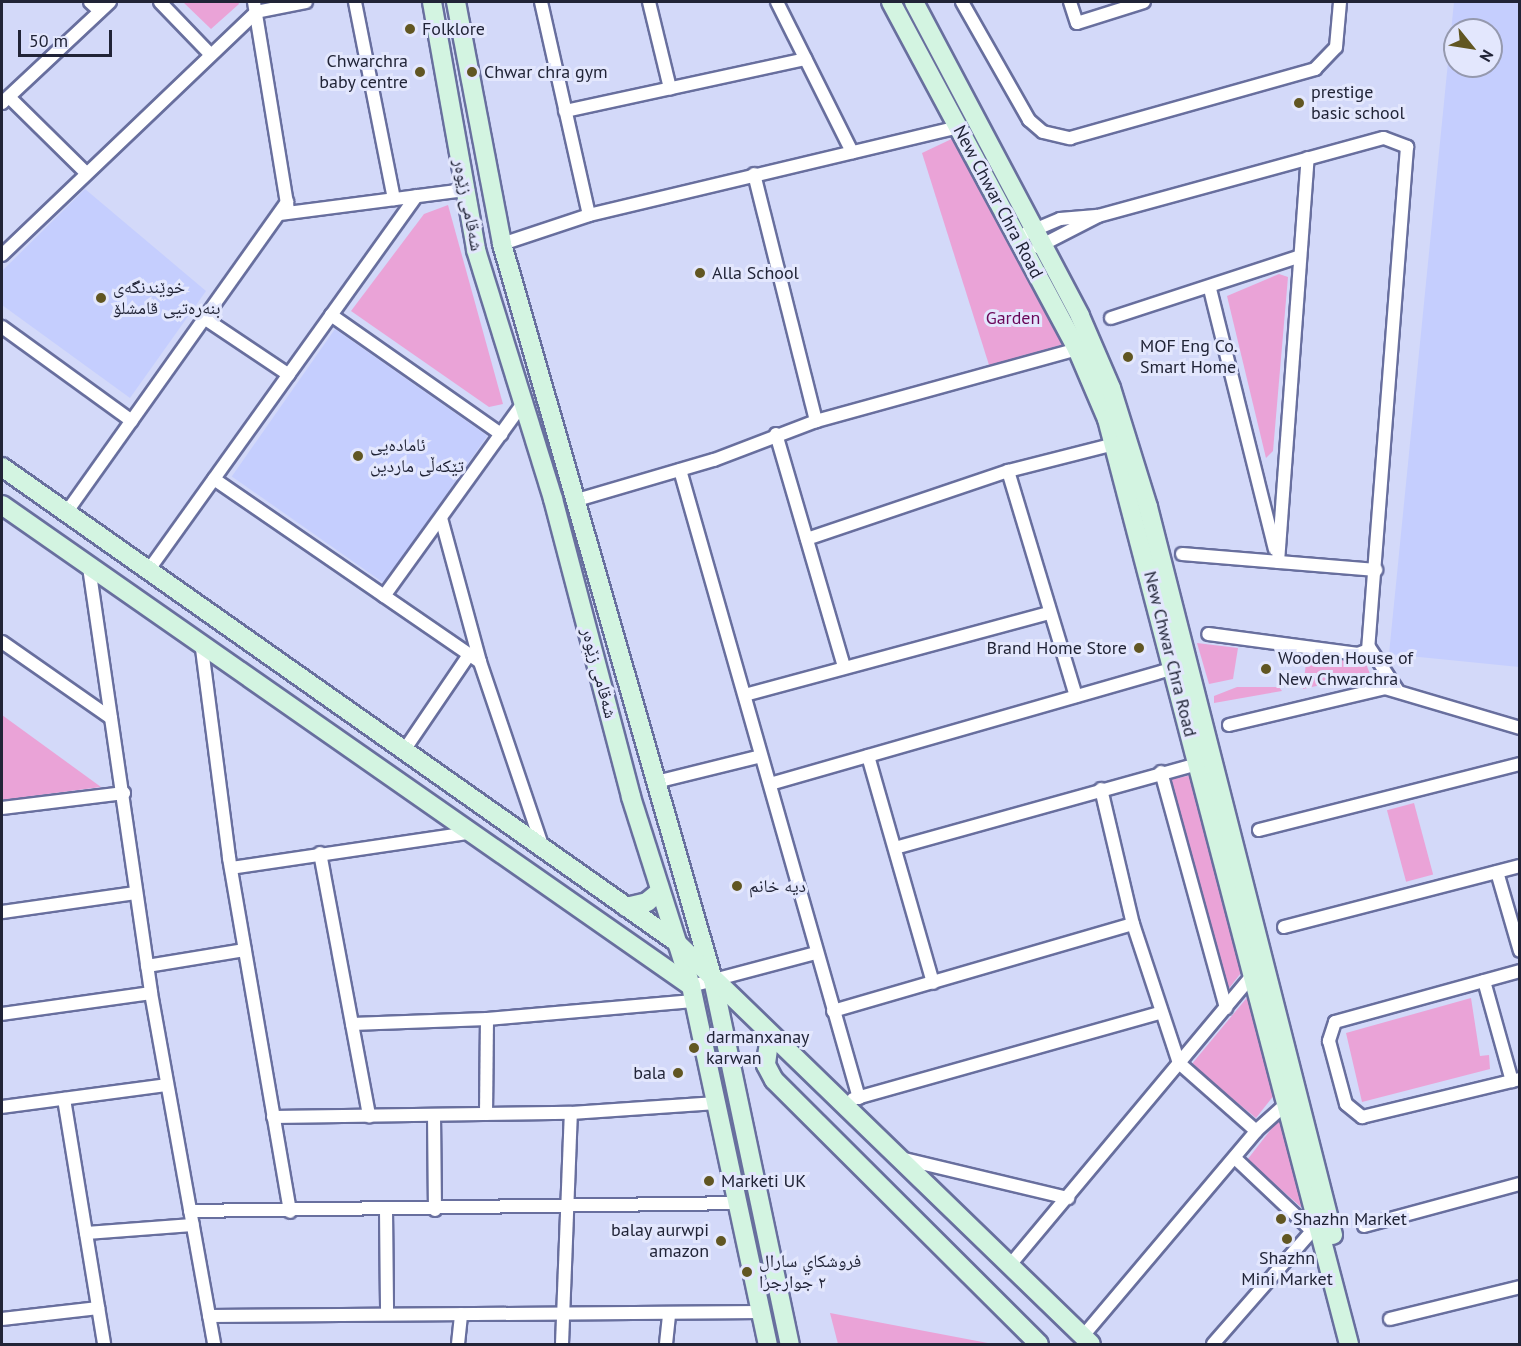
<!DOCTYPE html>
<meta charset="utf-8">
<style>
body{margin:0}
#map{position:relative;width:1521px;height:1346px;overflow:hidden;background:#d3d9f9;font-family:"PT Sans","Noto Naskh Arabic",sans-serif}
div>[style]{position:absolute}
.built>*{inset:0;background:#c5cefe;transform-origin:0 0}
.green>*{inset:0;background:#eaa3d7;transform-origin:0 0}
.roads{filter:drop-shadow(2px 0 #686f9e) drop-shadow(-2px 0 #686f9e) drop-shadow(0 2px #686f9e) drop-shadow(0 -2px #686f9e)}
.street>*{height:12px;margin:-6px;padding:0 6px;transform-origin:6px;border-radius:6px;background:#fff}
.secondary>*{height:18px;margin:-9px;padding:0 9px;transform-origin:9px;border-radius:9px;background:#d3f4e1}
.dots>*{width:16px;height:16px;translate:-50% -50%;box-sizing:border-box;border:3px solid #e3e7fd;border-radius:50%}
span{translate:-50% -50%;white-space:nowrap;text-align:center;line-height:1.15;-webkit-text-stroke:6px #e3e7fd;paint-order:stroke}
.poi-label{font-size:18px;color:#212437}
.left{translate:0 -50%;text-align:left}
.right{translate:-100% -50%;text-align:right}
.street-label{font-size:18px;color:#212437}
.park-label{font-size:18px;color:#690659}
.frame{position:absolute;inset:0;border:3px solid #212437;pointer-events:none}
.north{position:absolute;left:1443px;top:18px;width:60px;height:60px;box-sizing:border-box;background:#e3e7fd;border:2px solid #9599ae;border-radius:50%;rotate:120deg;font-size:16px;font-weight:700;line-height:24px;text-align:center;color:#212437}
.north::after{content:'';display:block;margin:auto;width:21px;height:27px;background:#615622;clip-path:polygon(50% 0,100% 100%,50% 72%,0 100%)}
.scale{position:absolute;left:18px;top:30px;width:94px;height:27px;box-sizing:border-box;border:3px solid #212437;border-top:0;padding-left:8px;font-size:18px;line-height:21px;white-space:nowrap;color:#212437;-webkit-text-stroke:4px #e3e7fd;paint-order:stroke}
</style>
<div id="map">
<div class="built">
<div style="clip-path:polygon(evenodd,1454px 2px,1519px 2px,1519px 667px,1389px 654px,1454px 2px,1455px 30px,1491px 30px,1491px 66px,1455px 66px,1455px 30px)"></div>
<div style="clip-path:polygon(85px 189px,206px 291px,130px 398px,2px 305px,2px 271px)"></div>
<div style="left:335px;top:329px;width:186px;height:180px;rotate:35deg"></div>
</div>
<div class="green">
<div style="clip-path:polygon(183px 2px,238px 2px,239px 4px,211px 29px)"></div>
<div style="clip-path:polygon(960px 135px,1068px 343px,989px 365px,922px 153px)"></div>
<div style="clip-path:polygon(448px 205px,503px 404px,489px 407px,351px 311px,424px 214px)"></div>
<div style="clip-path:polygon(1279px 274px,1288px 277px,1273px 451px,1266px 458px,1227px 296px)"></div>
<div style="clip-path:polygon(1197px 643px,1238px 648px,1233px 679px,1209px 684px)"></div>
<div style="clip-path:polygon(1307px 654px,1365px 661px,1370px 674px,1303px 689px)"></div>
<div style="clip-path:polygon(1237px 687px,1279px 687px,1282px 691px,1214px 703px,1214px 696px)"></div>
<div style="clip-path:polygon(2px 715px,101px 787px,2px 800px)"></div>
<div style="clip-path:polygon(1192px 775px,1244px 969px,1227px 991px,1167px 780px)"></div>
<div style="left:1414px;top:803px;width:74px;height:28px;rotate:75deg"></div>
<div style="clip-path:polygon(1250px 994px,1275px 1094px,1256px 1118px,1191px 1065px)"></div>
<div style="clip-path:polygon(1471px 998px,1480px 1056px,1489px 1055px,1490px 1069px,1362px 1102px,1346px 1033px)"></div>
<div style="clip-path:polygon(1279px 1119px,1305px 1200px,1301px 1207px,1247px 1160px)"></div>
<div style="clip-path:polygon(830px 1313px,993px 1344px,838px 1344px)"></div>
</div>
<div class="roads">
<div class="street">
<div style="left:90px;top:2px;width:13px;rotate:42deg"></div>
<div style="left:160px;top:2px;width:71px;rotate:46.1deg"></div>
<div style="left:254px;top:2px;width:210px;rotate:80.7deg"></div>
<div style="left:355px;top:2px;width:201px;rotate:78.8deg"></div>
<div style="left:541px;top:2px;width:218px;rotate:77.3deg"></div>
<div style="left:649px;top:2px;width:89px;rotate:76.3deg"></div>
<div style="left:777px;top:2px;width:168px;rotate:63.4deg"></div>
<div style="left:962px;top:2px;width:136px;rotate:60.4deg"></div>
<div style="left:1029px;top:120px;width:18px;rotate:41deg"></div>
<div style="left:1043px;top:132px;width:28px;rotate:13deg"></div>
<div style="left:1070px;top:138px;width:255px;rotate:-15.7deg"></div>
<div style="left:1315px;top:69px;width:30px;rotate:-46deg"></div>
<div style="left:1336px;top:47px;width:45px;rotate:-84.9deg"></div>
<div style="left:1070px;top:2px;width:22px;rotate:72deg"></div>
<div style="left:1077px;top:23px;width:70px;rotate:-17.4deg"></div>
<div style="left:9px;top:97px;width:108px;rotate:44.6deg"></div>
<div style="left:2px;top:103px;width:148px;rotate:-43.1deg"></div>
<div style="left:565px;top:111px;width:246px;rotate:-12.2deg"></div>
<div style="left:754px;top:174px;width:255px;rotate:75.9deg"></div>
<div style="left:280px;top:214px;width:186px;rotate:-7.4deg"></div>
<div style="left:1015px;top:238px;width:49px;rotate:-22.9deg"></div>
<div style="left:1060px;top:219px;width:36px;rotate:-5deg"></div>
<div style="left:502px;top:244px;width:92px;rotate:-18.4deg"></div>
<div style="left:589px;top:215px;width:380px;rotate:-13.4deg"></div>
<div style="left:1038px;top:247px;width:68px;rotate:-27.3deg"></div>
<div style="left:1098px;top:216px;width:296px;rotate:-15.3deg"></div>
<div style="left:1384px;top:138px;width:25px;rotate:21deg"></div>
<div style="left:1407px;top:147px;width:505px;rotate:94.43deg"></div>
<div style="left:1368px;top:650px;width:11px;rotate:158deg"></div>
<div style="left:1358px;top:654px;width:151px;rotate:-172.4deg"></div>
<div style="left:2px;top:255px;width:352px;rotate:-43.7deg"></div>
<div style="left:256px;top:12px;width:51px;rotate:-11.3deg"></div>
<div style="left:1210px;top:289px;width:268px;rotate:76deg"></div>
<div style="left:331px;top:315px;width:208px;rotate:35deg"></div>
<div style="left:204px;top:318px;width:102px;rotate:33.8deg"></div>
<div style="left:1111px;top:318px;width:197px;rotate:-18.1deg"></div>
<div style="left:2px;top:327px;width:160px;rotate:35.9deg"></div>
<div style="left:776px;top:434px;width:243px;rotate:73.7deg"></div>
<div style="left:680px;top:470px;width:653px;rotate:74.09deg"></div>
<div style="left:1008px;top:471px;width:235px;rotate:73.2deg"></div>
<div style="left:214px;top:479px;width:323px;rotate:34.5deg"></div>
<div style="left:577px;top:500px;width:143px;rotate:-16.3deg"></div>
<div style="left:714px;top:460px;width:109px;rotate:-20.9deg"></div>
<div style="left:816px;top:421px;width:271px;rotate:-15.4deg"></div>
<div style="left:66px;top:513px;width:382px;rotate:-54.6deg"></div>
<div style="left:441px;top:518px;width:149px;rotate:74.8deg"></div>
<div style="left:480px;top:662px;width:196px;rotate:71.3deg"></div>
<div style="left:807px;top:539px;width:212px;rotate:-18.7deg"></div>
<div style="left:1008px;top:471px;width:110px;rotate:-14.2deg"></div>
<div style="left:1182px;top:554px;width:195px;rotate:4.7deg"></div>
<div style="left:1278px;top:562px;width:405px;rotate:-85.8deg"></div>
<div style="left:89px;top:567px;width:430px;rotate:81.7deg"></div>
<div style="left:151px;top:993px;width:357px;rotate:79.8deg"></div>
<div style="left:148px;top:571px;width:461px;rotate:-54.4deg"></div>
<div style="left:384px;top:596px;width:238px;rotate:-54.2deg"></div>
<div style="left:2px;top:642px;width:133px;rotate:34.9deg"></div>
<div style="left:1369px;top:647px;width:53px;rotate:56.6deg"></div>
<div style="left:202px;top:649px;width:211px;rotate:82.6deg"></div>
<div style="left:229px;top:858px;width:359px;rotate:80.2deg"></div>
<div style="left:745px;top:695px;width:315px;rotate:-15.1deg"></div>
<div style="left:1229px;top:725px;width:160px;rotate:-13.3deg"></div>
<div style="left:1385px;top:688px;width:141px;rotate:16.5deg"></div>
<div style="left:403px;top:752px;width:117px;rotate:-55.8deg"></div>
<div style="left:868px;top:756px;width:236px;rotate:74deg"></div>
<div style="left:1161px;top:772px;width:245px;rotate:74.6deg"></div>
<div style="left:656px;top:782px;width:108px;rotate:-13.9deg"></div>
<div style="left:770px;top:784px;width:418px;rotate:-16deg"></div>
<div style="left:1101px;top:789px;width:139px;rotate:76.7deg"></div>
<div style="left:1133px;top:924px;width:146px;rotate:71.7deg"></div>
<div style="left:1179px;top:1063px;width:103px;rotate:41.4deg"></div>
<div style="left:2px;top:808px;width:123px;rotate:-7deg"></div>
<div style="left:1259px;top:830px;width:269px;rotate:-14.2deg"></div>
<div style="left:895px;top:848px;width:314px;rotate:-15.5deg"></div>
<div style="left:320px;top:853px;width:268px;rotate:79.4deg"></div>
<div style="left:231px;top:868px;width:241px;rotate:-8.4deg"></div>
<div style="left:1497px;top:872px;width:82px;rotate:73.8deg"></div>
<div style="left:2px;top:912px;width:134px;rotate:-8.1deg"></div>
<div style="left:1284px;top:927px;width:244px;rotate:-14.5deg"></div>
<div style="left:147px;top:966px;width:99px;rotate:-9.3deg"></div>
<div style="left:1520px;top:971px;width:192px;rotate:164.6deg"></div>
<div style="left:1335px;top:1022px;width:20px;rotate:108deg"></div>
<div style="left:1329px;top:1041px;width:65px;rotate:74.9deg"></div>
<div style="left:1346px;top:1104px;width:21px;rotate:39deg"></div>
<div style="left:1362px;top:1117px;width:163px;rotate:-13.5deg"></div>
<div style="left:1484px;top:981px;width:104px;rotate:74.4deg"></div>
<div style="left:691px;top:986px;width:129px;rotate:-14.8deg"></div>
<div style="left:833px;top:1011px;width:312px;rotate:-16.2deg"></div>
<div style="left:2px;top:1014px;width:150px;rotate:-8deg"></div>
<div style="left:352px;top:1024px;width:135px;rotate:-2.1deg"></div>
<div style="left:487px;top:1019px;width:207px;rotate:-5deg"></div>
<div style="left:64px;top:1099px;width:248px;rotate:80.7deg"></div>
<div style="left:853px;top:1099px;width:318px;rotate:-15.7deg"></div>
<div style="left:2px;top:1107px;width:165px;rotate:-7.6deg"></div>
<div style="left:486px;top:1114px;width:95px;rotate:-89.4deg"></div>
<div style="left:434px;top:1115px;width:95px;rotate:89.4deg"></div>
<div style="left:273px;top:1117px;width:298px;rotate:-0.8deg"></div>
<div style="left:571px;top:1113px;width:146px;rotate:-3.9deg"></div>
<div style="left:900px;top:1158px;width:173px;rotate:13.4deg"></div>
<div style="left:1237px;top:1160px;width:100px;rotate:43.4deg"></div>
<div style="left:386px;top:1210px;width:104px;rotate:89.4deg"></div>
<div style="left:190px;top:1211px;width:549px;rotate:-0.83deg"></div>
<div style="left:1364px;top:1226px;width:162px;rotate:-15.1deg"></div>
<div style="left:86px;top:1233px;width:107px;rotate:-4.3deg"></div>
<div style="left:1010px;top:1265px;width:376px;rotate:-50.1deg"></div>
<div style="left:209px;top:1316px;width:553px;rotate:-0.41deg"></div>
<div style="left:2px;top:1319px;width:97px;rotate:-6.5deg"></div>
<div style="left:1390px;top:1319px;width:134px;rotate:-13.8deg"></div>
<div style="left:1083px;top:1336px;width:268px;rotate:-49.8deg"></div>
<div style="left:1256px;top:1131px;width:42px;rotate:-42.1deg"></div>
<div style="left:458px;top:1344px;width:30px;rotate:-84deg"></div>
<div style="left:562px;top:1344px;width:231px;rotate:-87.8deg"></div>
<div style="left:666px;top:1344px;width:30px;rotate:-84deg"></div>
<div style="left:1213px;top:1344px;width:159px;rotate:-48.8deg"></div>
</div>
<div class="secondary">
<div style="left:432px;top:2px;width:252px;rotate:79.9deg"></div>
<div style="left:476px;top:250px;width:261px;rotate:72.8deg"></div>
<div style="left:553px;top:499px;width:308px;rotate:75.3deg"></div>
<div style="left:631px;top:797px;width:198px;rotate:72.4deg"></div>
<div style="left:691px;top:986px;width:366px;rotate:77.9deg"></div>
<div style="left:456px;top:2px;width:246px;rotate:79.2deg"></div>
<div style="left:502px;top:244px;width:766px;rotate:74deg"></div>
<div style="left:713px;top:980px;width:372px;rotate:78.1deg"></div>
<div style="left:891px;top:2px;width:394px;rotate:61.8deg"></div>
<div style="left:1077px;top:349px;width:76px;rotate:66.8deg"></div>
<div style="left:1107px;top:419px;width:956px;rotate:75.34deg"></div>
<div style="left:914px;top:2px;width:355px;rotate:62.1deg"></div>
<div style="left:1080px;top:316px;width:78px;rotate:66.7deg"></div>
<div style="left:1111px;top:388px;width:125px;rotate:72.7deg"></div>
<div style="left:1148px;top:507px;width:751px;rotate:75.74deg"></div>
<div style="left:2px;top:467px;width:823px;rotate:35.16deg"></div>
<div style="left:675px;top:941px;width:579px;rotate:44.09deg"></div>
<div style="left:2px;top:505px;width:840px;rotate:34.92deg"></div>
<div style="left:626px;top:907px;width:22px;rotate:-13deg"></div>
<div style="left:647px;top:902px;width:17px;rotate:-40deg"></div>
<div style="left:770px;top:1035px;width:30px;rotate:98deg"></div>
<div style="left:766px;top:1065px;width:17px;rotate:62deg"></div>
<div style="left:774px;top:1080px;width:374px;rotate:44.9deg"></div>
</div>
</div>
<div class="dots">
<div style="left:410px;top:29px;background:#615622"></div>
<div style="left:420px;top:72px;background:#615622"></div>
<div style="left:472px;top:72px;background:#615622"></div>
<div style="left:1299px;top:103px;background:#615622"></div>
<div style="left:700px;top:273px;background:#615622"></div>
<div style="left:101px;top:298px;background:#615622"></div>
<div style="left:1128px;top:357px;background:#615622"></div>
<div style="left:358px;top:456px;background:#615622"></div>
<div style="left:1139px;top:648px;background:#615622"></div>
<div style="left:1266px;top:669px;background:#615622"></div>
<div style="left:737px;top:886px;background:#615622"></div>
<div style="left:694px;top:1048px;background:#615622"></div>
<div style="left:678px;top:1073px;background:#615622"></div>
<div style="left:709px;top:1181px;background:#615622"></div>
<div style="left:1281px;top:1219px;background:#615622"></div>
<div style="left:1287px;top:1239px;background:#615622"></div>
<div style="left:721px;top:1241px;background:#615622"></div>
<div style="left:747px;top:1272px;background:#615622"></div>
</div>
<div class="poi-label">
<span class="left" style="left:422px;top:29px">Folklore</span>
<span class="right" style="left:408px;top:72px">Chwarchra<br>baby centre</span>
<span class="left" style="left:484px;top:72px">Chwar chra gym</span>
<span class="left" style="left:1311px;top:103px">prestige<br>basic school</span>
<span class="left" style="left:712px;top:273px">Alla School</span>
<span class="left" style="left:113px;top:298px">خوێندنگەی<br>بنەرەتیی قامشلۆ</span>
<span class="left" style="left:1140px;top:357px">MOF Eng Co.<br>Smart Home</span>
<span class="left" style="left:370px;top:456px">ئامادەیی<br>تێکەڵی ماردین</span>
<span class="right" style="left:1127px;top:648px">Brand Home Store</span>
<span class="left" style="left:1278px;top:669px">Wooden House of<br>New Chwarchra</span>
<span class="left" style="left:749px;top:886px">دیە خانم</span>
<span class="left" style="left:706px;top:1048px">darmanxanay<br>karwan</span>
<span class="right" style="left:666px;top:1073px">bala</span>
<span class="left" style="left:721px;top:1181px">Marketi UK</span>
<span class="left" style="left:1293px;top:1219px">Shazhn Market</span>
<span class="right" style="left:709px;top:1241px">balay aurwpi<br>amazon</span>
<span style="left:1287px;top:1269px">Shazhn<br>Mini Market</span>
<span class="left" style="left:759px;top:1272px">فروشكاي سارال<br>٢ جوارجرا</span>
</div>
<div class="street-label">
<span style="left:998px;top:202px;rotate:62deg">New Chwar Chra Road</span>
<span style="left:468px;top:205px;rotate:79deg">شەقامی زێوەر</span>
<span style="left:1170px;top:654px;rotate:76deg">New Chwar Chra Road</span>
<span style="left:599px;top:673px;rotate:75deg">شەقامی زێوەر</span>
</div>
<div class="park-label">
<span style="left:1013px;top:318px">Garden</span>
</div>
<div class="frame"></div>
<div class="north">N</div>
<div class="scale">50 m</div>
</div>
